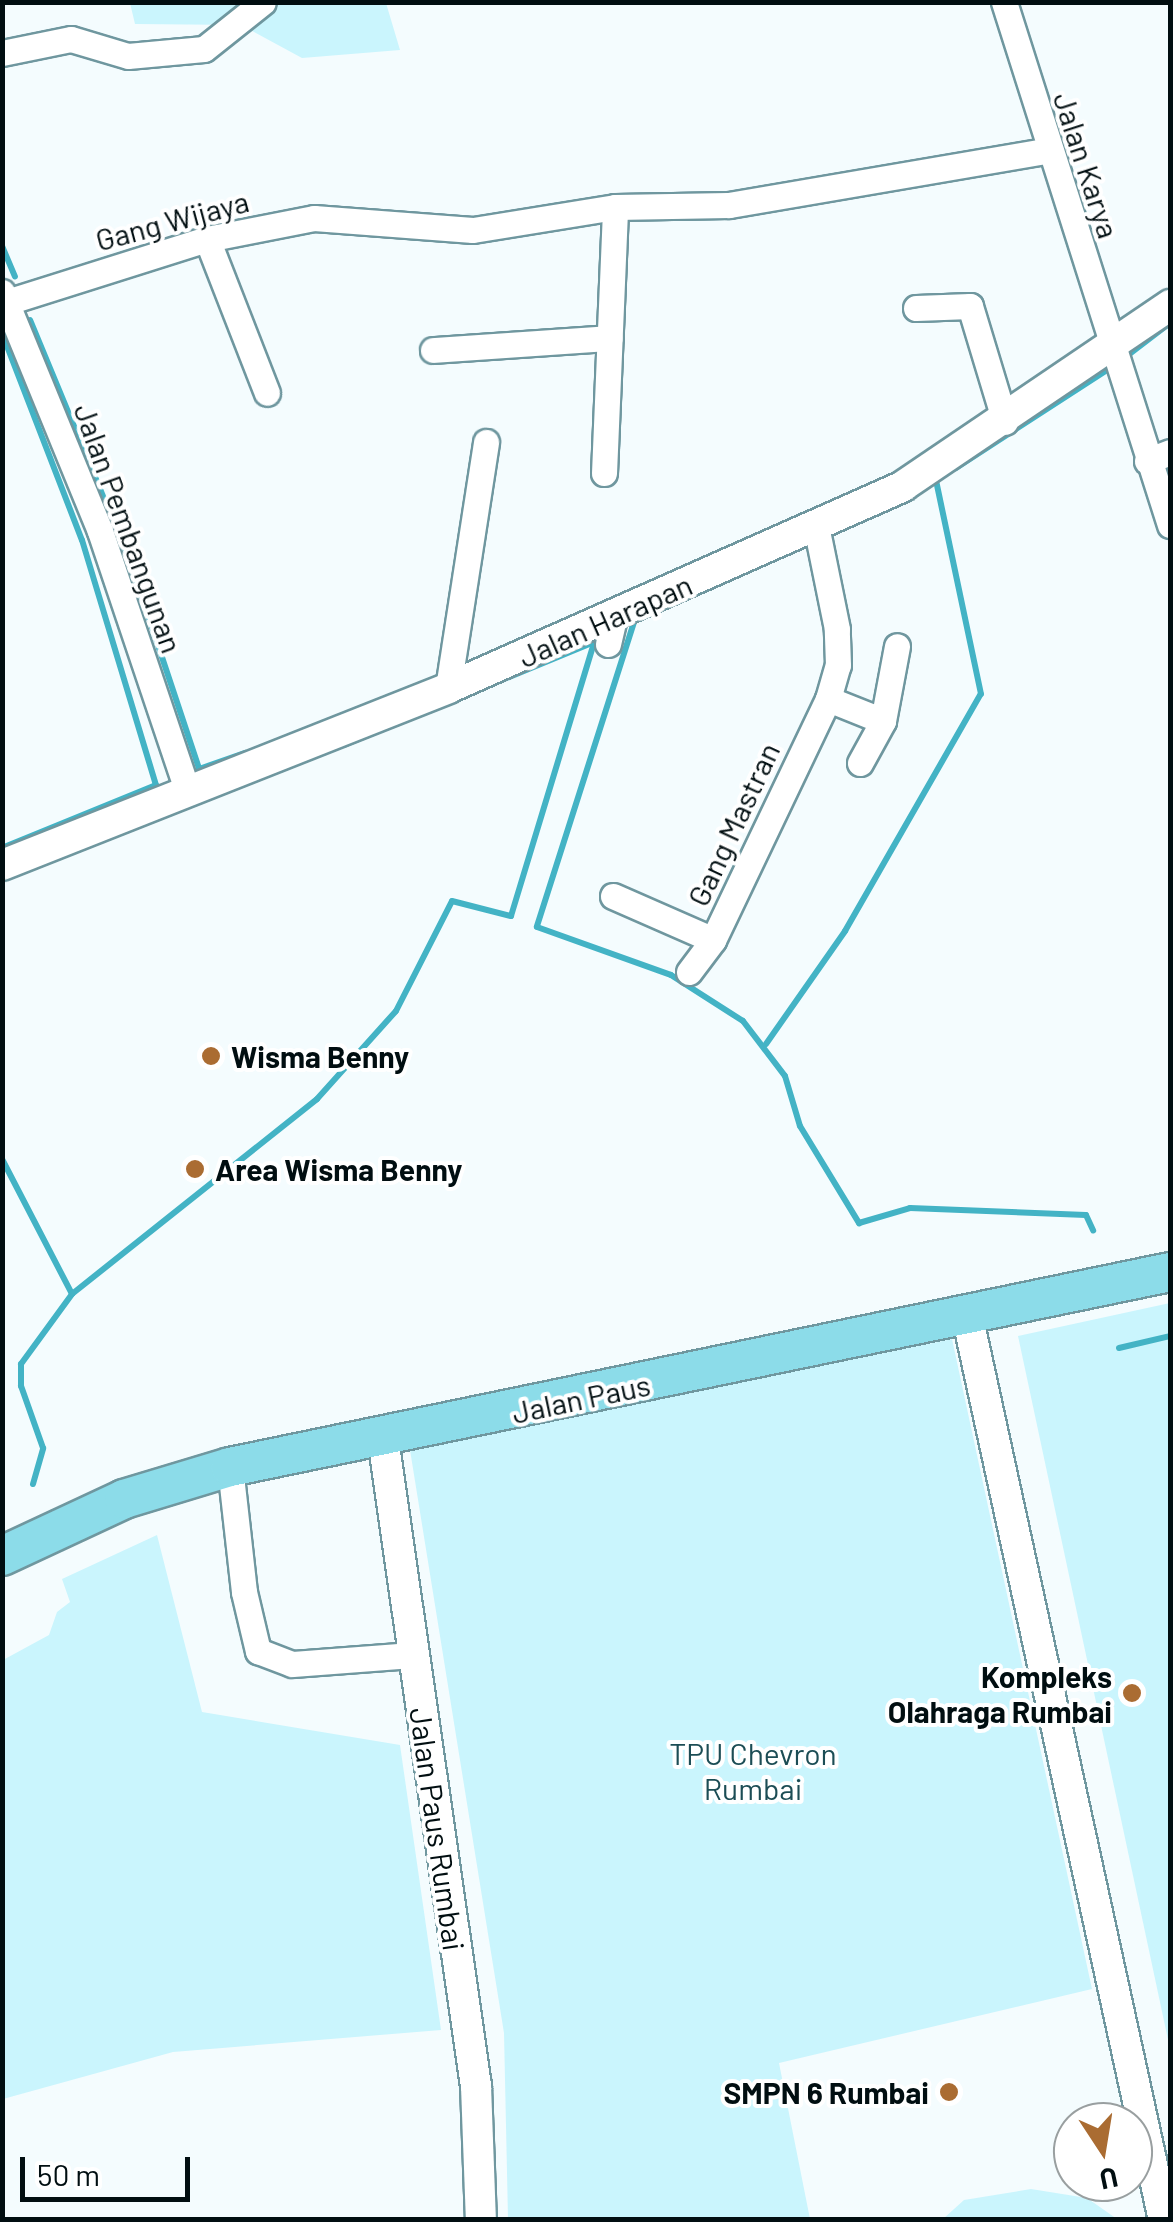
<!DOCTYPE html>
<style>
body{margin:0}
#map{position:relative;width:1173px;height:2222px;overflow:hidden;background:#f4fcfe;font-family:Barlow,sans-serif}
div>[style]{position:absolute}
.green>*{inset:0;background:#caf5fd}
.stream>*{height:6px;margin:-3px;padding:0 3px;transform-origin:3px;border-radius:3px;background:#43b3c5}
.roads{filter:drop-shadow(2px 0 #6f979f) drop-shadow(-2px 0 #6f979f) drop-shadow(0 2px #6f979f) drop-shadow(0 -2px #6f979f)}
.minor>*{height:25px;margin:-12.5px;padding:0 12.5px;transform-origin:12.5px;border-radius:12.5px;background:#fff}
.tertiary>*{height:30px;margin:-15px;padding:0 15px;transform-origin:15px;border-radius:15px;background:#fff}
.primary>*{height:38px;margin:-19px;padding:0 19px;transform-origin:19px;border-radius:19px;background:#8cdce9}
.dots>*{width:28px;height:28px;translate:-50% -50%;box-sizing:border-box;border:5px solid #fff;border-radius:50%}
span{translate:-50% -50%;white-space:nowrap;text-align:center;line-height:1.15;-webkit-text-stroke:8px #fff;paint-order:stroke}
.street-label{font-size:30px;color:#010e11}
.poi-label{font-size:30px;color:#010e11;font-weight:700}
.left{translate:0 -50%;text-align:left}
.right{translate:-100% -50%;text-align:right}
.park-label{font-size:30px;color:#1c4d55}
.frame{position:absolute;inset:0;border:5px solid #010e11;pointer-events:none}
.north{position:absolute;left:1053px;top:2102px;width:100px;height:100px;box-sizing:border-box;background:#fff;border:2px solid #999fa0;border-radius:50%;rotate:168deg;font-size:28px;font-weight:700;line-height:40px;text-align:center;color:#010e11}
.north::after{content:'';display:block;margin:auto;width:35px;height:45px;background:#aa6c32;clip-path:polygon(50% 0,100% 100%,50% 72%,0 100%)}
.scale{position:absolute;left:20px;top:2157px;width:170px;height:45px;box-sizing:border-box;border:5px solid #010e11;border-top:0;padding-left:12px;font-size:30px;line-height:35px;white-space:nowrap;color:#010e11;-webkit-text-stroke:8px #fff;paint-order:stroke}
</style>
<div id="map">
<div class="green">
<div style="clip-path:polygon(130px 3px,386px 3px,400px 50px,302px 58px,241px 25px,135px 24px)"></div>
<div style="clip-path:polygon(1170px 1303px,1170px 2049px,1018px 1336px)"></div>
<div style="clip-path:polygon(952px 1339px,1092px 1989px,779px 2063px,810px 2219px,508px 2219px,504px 2033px,410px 1450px)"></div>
<div style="clip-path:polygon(157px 1535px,202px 1712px,400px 1745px,441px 2030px,173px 2052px,3px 2099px,3px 1660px,49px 1635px,57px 1612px,70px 1602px,62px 1579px)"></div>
<div style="clip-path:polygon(1031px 2189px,1087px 2198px,1117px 2219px,943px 2219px,964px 2200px)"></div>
</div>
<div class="stream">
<div style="left:2px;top:246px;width:33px;rotate:67deg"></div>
<div style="left:30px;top:320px;width:264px;rotate:67.5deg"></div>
<div style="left:131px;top:564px;width:216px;rotate:71.6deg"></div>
<div style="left:199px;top:769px;width:49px;rotate:-19.2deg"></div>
<div style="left:2px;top:333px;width:222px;rotate:68.9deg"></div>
<div style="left:82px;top:540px;width:256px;rotate:73.2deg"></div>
<div style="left:156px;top:785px;width:166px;rotate:157.8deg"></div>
<div style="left:1124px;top:358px;width:58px;rotate:-37.3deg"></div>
<div style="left:956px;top:468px;width:187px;rotate:-33deg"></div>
<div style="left:635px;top:619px;width:323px;rotate:107.7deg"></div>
<div style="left:537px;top:927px;width:142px;rotate:19.7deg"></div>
<div style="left:671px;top:975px;width:85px;rotate:32.6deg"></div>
<div style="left:743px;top:1021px;width:69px;rotate:52.6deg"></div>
<div style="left:785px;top:1076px;width:52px;rotate:73.3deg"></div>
<div style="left:800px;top:1126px;width:114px;rotate:58.7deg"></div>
<div style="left:859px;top:1223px;width:53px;rotate:-16.4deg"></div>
<div style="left:910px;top:1208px;width:176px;rotate:2.3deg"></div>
<div style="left:1086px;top:1215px;width:17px;rotate:65deg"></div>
<div style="left:344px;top:745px;width:270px;rotate:-22.4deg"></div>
<div style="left:766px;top:1044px;width:138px;rotate:-55deg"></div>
<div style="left:845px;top:931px;width:273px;rotate:-60.2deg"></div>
<div style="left:981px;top:694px;width:219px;rotate:-101.9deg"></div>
<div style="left:2px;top:1159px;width:152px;rotate:62.6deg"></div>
<div style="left:1119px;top:1348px;width:52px;rotate:-13.2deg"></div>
<div style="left:33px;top:1484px;width:37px;rotate:-74deg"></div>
<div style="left:43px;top:1448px;width:66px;rotate:-109.5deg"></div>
<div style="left:21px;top:1386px;width:22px;rotate:-90deg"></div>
<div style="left:21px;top:1364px;width:87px;rotate:-53.9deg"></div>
<div style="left:72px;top:1294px;width:313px;rotate:-38.5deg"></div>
<div style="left:317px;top:1099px;width:118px;rotate:-48.1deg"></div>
<div style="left:396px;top:1011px;width:123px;rotate:-63deg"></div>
<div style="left:452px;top:901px;width:61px;rotate:14.3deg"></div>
<div style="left:511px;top:916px;width:286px;rotate:-73.1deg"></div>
</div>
<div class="roads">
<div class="minor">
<div style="left:1004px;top:2px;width:549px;rotate:72.39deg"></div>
<div style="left:2px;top:53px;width:70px;rotate:-11.5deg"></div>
<div style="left:71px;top:39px;width:59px;rotate:16.6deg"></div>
<div style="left:128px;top:56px;width:76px;rotate:-5.3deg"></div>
<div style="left:204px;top:49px;width:75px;rotate:-38.5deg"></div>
<div style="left:207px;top:239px;width:165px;rotate:68.7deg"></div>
<div style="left:2px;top:292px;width:258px;rotate:67.7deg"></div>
<div style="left:100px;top:531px;width:272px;rotate:71.4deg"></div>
<div style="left:7px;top:302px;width:210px;rotate:-17.5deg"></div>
<div style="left:207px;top:239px;width:109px;rotate:-11.1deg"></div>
<div style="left:314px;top:218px;width:159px;rotate:4.3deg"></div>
<div style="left:473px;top:230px;width:144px;rotate:-9.2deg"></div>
<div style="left:615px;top:207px;width:114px;rotate:-1deg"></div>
<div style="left:729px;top:205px;width:322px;rotate:-9.7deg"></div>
<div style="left:916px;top:308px;width:54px;rotate:-2.1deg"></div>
<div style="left:970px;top:306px;width:121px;rotate:73.2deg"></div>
<div style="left:433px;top:350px;width:177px;rotate:-3.9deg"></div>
<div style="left:1147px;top:461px;width:25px;rotate:-21deg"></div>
<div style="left:604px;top:473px;width:266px;rotate:-87.6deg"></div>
<div style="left:608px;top:644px;width:28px;rotate:-77deg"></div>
<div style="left:448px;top:688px;width:249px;rotate:-81.2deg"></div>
<div style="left:828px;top:699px;width:59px;rotate:21.8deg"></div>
<div style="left:860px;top:763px;width:48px;rotate:-61.3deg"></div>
<div style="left:883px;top:721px;width:76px;rotate:-79.4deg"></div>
<div style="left:613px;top:896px;width:109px;rotate:23.7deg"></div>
<div style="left:689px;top:972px;width:40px;rotate:-53deg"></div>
<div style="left:713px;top:940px;width:267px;rotate:-64.5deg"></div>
<div style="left:828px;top:699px;width:35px;rotate:-74deg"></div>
<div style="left:838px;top:665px;width:36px;rotate:-92deg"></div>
<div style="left:837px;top:629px;width:105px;rotate:-101.5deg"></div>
<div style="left:230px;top:1467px;width:126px;rotate:83.6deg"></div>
<div style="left:244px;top:1592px;width:61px;rotate:76.7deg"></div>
<div style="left:258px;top:1651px;width:36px;rotate:21deg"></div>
<div style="left:292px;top:1664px;width:121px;rotate:-4.3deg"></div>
</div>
<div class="tertiary">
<div style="left:2px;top:865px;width:480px;rotate:-21.6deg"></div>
<div style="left:448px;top:688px;width:498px;rotate:-23.9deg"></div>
<div style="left:903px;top:486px;width:323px;rotate:-34.1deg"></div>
<div style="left:967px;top:1315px;width:926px;rotate:77.72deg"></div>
<div style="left:383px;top:1439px;width:654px;rotate:81.82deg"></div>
<div style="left:476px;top:2086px;width:134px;rotate:87.9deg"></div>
</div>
<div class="primary">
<div style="left:2px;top:1556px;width:135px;rotate:-25deg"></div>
<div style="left:124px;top:1499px;width:111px;rotate:-16.8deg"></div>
<div style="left:230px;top:1467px;width:960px;rotate:-11.72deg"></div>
</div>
</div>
<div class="dots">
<div style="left:211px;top:1056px;background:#aa6c32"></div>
<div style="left:195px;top:1169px;background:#aa6c32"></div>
<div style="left:1132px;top:1693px;background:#aa6c32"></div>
<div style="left:949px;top:2092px;background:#aa6c32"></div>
</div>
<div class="street-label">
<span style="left:1087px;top:165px;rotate:72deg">Jalan Karya</span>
<span style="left:172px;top:220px;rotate:-15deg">Gang Wijaya</span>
<span style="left:129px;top:528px;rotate:70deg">Jalan Pembangunan</span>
<span style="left:605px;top:620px;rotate:-24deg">Jalan Harapan</span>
<span style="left:733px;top:824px;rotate:-65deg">Gang Mastran</span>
<span style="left:581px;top:1398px;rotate:-12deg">Jalan Paus</span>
<span style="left:438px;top:1829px;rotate:82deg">Jalan Paus Rumbai</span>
</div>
<div class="poi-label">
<span class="left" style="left:231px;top:1056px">Wisma Benny</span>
<span class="left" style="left:215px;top:1169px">Area Wisma Benny</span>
<span class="right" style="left:1112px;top:1693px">Kompleks<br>Olahraga Rumbai</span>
<span class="right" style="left:929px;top:2092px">SMPN 6 Rumbai</span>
</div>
<div class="park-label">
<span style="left:753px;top:1770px">TPU Chevron<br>Rumbai</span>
</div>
<div class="frame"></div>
<div class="north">U</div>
<div class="scale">50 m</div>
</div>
